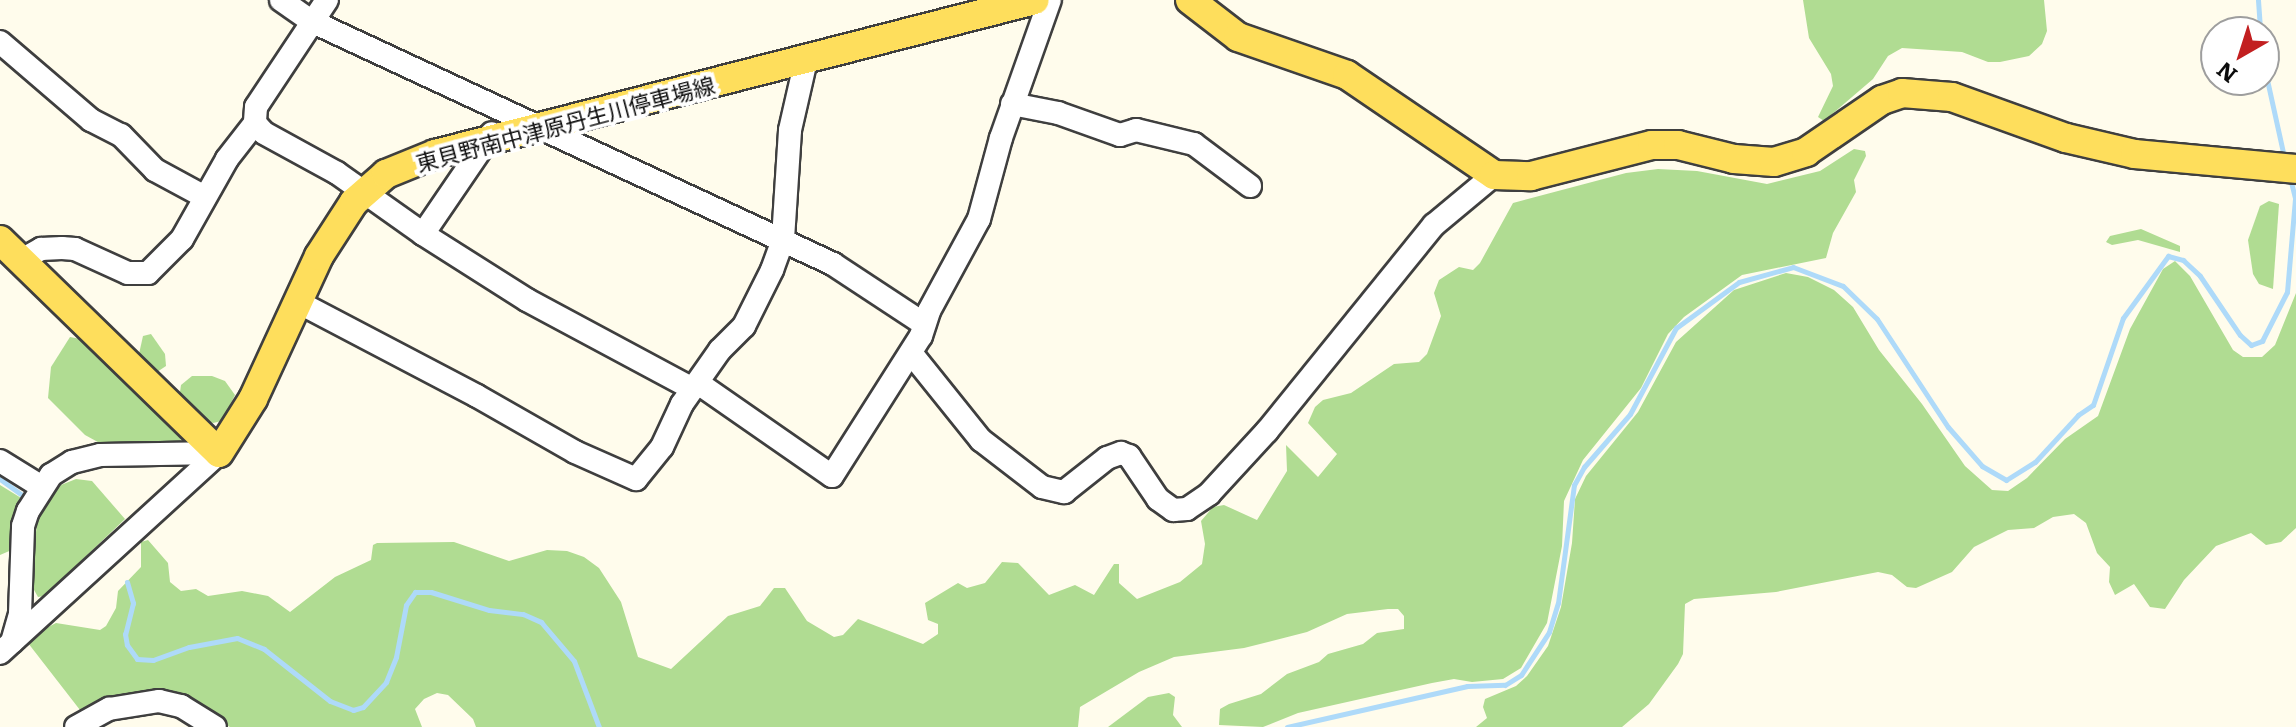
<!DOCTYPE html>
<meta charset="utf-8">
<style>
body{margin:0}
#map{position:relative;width:2296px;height:727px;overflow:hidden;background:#fffcec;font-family:Literata,"Noto Sans JP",serif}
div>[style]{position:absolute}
.forest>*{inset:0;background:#b0dc92}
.stream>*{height:5px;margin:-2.5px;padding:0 2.5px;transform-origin:2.5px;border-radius:2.5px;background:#aedaf9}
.roads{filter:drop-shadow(2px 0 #3f3f3f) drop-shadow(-2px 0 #3f3f3f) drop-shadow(0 2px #3f3f3f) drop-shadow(0 -2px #3f3f3f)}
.minor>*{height:22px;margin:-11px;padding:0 11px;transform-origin:11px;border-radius:11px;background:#fff}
.major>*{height:28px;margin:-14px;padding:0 14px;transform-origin:14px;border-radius:14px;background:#fede5c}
span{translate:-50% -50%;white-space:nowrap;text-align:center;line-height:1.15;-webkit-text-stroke:8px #fff;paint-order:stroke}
.street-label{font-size:22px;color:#0c0c0c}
.north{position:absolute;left:2200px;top:16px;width:80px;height:80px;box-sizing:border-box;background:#fff;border:2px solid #9e9e9e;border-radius:50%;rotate:219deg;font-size:22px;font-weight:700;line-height:32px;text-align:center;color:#0c0c0c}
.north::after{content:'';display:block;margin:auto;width:28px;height:36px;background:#c21f20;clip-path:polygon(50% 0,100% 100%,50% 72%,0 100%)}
</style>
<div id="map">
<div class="forest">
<div style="clip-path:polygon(1803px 0,2044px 0,2047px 31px,2042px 44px,2029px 56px,2000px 62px,1988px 62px,1962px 52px,1902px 48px,1888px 56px,1873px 79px,1824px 121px,1818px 117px,1833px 86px,1831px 74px,1809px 38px)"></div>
<div style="clip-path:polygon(1854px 149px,1865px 151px,1866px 156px,1854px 180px,1856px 192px,1833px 233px,1826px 258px,1742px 275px,1684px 317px,1668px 334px,1641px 388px,1583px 460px,1564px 501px,1562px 546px,1547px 623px,1521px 668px,1503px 679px,1472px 682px,1454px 679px,1432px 683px,1298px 713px,1263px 727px,1219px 725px,1220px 709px,1229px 704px,1261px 694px,1287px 674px,1319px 662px,1328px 654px,1363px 644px,1377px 633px,1404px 629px,1404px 616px,1398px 609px,1388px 609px,1347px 614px,1307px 632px,1244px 648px,1174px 657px,1139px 672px,1080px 707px,1078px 727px,476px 727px,473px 719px,448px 695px,437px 693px,424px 699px,415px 709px,422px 727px,230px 727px,198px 710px,88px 714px,80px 710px,28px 643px,35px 634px,56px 623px,100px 630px,106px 626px,116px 608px,118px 591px,141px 567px,141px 542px,148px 540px,168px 563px,170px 582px,181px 591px,196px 589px,208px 596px,242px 591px,268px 596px,290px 612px,335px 577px,371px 560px,373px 545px,377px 543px,454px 542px,509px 561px,547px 550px,567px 551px,584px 557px,599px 568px,621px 602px,638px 657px,671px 669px,728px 616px,760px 606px,774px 588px,785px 588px,807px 621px,834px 637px,843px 635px,858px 619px,923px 644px,938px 634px,938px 624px,928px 620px,925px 603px,958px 583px,967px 588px,985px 583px,1002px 562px,1018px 563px,1049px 595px,1075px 585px,1094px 595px,1114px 564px,1119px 564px,1119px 583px,1137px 599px,1180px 582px,1202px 564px,1205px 544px,1201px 521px,1213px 507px,1224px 505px,1257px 520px,1287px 471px,1286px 445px,1318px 477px,1337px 454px,1308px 423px,1315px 407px,1323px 400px,1351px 393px,1394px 364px,1419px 362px,1427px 354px,1441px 316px,1434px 293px,1439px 280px,1459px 267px,1473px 270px,1480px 263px,1513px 203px,1626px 173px,1658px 169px,1697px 171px,1767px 184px,1820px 171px)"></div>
<div style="clip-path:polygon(2269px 201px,2279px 204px,2273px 289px,2259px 284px,2253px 274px,2248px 240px,2260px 206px)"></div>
<div style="clip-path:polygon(2141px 229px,2180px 246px,2180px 252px,2138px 240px,2112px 245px,2106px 242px,2110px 236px)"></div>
<div style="clip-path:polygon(2175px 261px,2190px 276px,2233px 350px,2243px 357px,2262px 357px,2275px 345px,2296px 293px,2296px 528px,2281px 542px,2266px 545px,2251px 533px,2216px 546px,2184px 580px,2165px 609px,2150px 607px,2134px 584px,2115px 595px,2109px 582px,2110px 567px,2097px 553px,2086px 523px,2074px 514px,2053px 517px,2034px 528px,2008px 530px,1974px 547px,1952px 572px,1916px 588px,1907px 587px,1892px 575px,1878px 572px,1776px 592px,1694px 599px,1685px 604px,1683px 654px,1678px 664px,1649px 704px,1622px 727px,1476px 727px,1487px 718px,1483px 707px,1485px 699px,1516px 686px,1527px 676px,1548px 646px,1561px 607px,1572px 543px,1575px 499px,1586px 476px,1638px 412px,1676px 342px,1734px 290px,1786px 273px,1808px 277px,1834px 290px,1853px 307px,1879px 350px,1922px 404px,1965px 466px,1992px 490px,2008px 491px,2027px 478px,2065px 439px,2098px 416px,2130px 329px,2163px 269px)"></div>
<div style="clip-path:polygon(151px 334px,165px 354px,166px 366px,157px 372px,139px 354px,143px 336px)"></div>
<div style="clip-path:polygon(70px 337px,86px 340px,175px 426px,181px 438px,179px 446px,107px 447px,85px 435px,48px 398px,51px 367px)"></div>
<div style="clip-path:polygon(192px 376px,212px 376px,225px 381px,235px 395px,222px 421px,213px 423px,198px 416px,179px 399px,181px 385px)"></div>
<div style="clip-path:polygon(76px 479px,92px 481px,125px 519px,44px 596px,38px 597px,29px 581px,40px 504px,56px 487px)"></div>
<div style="clip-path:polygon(0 485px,26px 501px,14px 549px,0 555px)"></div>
<div style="clip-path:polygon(1169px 693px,1175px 697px,1173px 715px,1182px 727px,1108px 727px,1148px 697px)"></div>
</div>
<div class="stream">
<div style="left:2258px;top:0;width:32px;rotate:86deg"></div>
<div style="left:2264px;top:66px;width:93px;rotate:77.6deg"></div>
<div style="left:0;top:479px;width:34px;rotate:36deg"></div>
<div style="left:127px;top:582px;width:22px;rotate:74deg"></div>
<div style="left:133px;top:603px;width:32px;rotate:104deg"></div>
<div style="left:125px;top:634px;width:11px;rotate:80deg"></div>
<div style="left:127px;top:645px;width:17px;rotate:54deg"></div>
<div style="left:137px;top:659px;width:16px;rotate:4deg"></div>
<div style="left:153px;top:660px;width:38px;rotate:-20deg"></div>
<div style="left:189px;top:647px;width:49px;rotate:-10.6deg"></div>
<div style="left:237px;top:638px;width:29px;rotate:22deg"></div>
<div style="left:264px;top:649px;width:84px;rotate:38.2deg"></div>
<div style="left:330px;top:701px;width:25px;rotate:21deg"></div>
<div style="left:353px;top:710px;width:10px;rotate:-17deg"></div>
<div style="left:363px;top:707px;width:34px;rotate:-47deg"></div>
<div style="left:386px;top:682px;width:27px;rotate:-68deg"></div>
<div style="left:396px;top:657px;width:53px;rotate:-79.1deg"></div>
<div style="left:406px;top:605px;width:16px;rotate:-55deg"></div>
<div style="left:415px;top:592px;width:16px"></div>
<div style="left:431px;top:592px;width:61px;rotate:17.2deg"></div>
<div style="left:489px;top:610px;width:34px;rotate:7deg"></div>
<div style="left:523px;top:614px;width:20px;rotate:24deg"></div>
<div style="left:541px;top:622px;width:51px;rotate:49.8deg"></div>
<div style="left:574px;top:661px;width:71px;rotate:69.3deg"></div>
<div style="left:1287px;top:727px;width:185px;rotate:-12.8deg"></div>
<div style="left:1467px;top:686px;width:38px;rotate:-2deg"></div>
<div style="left:1505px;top:685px;width:19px;rotate:-32deg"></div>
<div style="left:1521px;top:675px;width:51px;rotate:-56.9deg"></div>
<div style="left:1549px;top:632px;width:30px;rotate:-73deg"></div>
<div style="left:1558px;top:603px;width:119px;rotate:-82.3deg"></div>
<div style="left:1574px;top:485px;width:21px;rotate:-61deg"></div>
<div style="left:1584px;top:467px;width:70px;rotate:-49deg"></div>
<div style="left:1630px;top:414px;width:98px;rotate:-61.9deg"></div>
<div style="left:1676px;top:328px;width:78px;rotate:-36.1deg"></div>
<div style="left:1739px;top:282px;width:56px;rotate:-15.5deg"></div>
<div style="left:1793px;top:267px;width:53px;rotate:20.8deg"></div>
<div style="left:1843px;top:286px;width:47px;rotate:44.1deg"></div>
<div style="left:1877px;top:319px;width:129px;rotate:56.7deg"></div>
<div style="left:1948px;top:427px;width:52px;rotate:48.9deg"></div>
<div style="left:1982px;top:466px;width:28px;rotate:30deg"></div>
<div style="left:2006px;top:480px;width:34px;rotate:-32deg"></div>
<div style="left:2035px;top:462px;width:64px;rotate:-47.5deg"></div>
<div style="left:2078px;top:415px;width:18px;rotate:-34deg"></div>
<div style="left:2093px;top:405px;width:92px;rotate:-71deg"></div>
<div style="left:2123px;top:318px;width:77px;rotate:-54deg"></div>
<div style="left:2168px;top:256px;width:16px;rotate:15deg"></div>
<div style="left:2183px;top:260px;width:23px;rotate:43deg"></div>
<div style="left:2200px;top:276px;width:71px;rotate:55.9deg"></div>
<div style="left:2240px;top:335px;width:15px;rotate:42deg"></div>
<div style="left:2251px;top:345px;width:12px;rotate:-20deg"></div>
<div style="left:2262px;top:341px;width:55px;rotate:-63deg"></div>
<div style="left:2287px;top:292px;width:94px;rotate:-85.1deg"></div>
<div style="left:2295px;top:198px;width:21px;rotate:-104deg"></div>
</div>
<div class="roads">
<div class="minor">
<div style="left:281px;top:0;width:37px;rotate:35deg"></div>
<div style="left:311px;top:21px;width:576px;rotate:24.96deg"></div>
<div style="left:833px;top:264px;width:109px;rotate:33.4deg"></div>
<div style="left:327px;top:0;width:128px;rotate:123.6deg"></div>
<div style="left:256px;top:107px;width:16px;rotate:94deg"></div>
<div style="left:255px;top:123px;width:13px;rotate:48deg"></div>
<div style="left:264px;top:133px;width:83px;rotate:28.7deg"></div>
<div style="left:337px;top:173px;width:105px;rotate:35.3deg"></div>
<div style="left:423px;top:234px;width:123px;rotate:32.4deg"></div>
<div style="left:527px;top:300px;width:188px;rotate:28.2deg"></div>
<div style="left:0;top:42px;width:120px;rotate:40.6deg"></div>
<div style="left:91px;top:120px;width:34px;rotate:27deg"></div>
<div style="left:121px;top:135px;width:49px;rotate:45.8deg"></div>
<div style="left:155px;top:170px;width:57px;rotate:28.4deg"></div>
<div style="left:1012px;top:104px;width:47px;rotate:11.1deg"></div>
<div style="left:1058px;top:113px;width:66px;rotate:19.5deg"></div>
<div style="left:1120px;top:135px;width:17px;rotate:-17deg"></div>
<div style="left:1136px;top:130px;width:60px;rotate:13.6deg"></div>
<div style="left:1194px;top:144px;width:70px;rotate:36.9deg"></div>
<div style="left:423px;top:234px;width:122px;rotate:-55.7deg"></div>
<div style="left:23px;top:259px;width:21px;rotate:-29deg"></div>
<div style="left:41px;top:249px;width:21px;rotate:-3deg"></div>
<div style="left:62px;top:248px;width:13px;rotate:4deg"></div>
<div style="left:75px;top:249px;width:58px;rotate:24.4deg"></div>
<div style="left:128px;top:273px;width:20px"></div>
<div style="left:148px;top:273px;width:48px;rotate:-45deg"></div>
<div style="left:182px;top:239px;width:92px;rotate:-60.6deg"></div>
<div style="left:227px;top:159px;width:46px;rotate:-52.1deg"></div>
<div style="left:296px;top:301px;width:204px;rotate:27.7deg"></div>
<div style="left:477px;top:396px;width:113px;rotate:29.7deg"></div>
<div style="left:575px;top:452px;width:67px;rotate:23.9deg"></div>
<div style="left:636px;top:479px;width:41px;rotate:-50.9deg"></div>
<div style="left:662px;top:447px;width:47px;rotate:-65.1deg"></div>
<div style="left:682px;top:404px;width:66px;rotate:-54.9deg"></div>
<div style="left:720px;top:350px;width:34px;rotate:-45deg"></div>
<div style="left:744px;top:326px;width:63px;rotate:-63.4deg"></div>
<div style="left:772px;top:270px;width:33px;rotate:-70deg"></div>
<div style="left:783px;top:239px;width:109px;rotate:-86.3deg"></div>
<div style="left:790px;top:130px;width:72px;rotate:-77.1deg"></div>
<div style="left:911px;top:353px;width:112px;rotate:51.2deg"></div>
<div style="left:981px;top:440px;width:77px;rotate:37.6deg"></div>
<div style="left:1042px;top:487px;width:23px;rotate:13deg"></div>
<div style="left:1064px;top:492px;width:55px;rotate:-38.3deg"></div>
<div style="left:1107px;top:458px;width:15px;rotate:-20deg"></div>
<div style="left:1121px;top:453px;width:9px;rotate:21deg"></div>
<div style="left:1129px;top:456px;width:52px;rotate:56deg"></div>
<div style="left:1158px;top:499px;width:19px;rotate:36deg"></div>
<div style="left:1173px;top:510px;width:14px;rotate:-4deg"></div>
<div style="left:1187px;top:509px;width:27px;rotate:-34deg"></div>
<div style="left:1209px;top:494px;width:86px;rotate:-47.4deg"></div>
<div style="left:1267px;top:431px;width:265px;rotate:-51deg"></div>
<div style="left:1434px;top:225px;width:78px;rotate:-39.8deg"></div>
<div style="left:698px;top:383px;width:163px;rotate:34.8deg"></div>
<div style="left:832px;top:476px;width:166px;rotate:-57.6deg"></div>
<div style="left:921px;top:336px;width:26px;rotate:-72deg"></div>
<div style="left:929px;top:311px;width:105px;rotate:-61.5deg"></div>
<div style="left:979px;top:219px;width:84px;rotate:-74.8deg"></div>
<div style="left:1001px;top:138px;width:146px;rotate:-70.5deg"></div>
<div style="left:0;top:461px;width:49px;rotate:31.8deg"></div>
<div style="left:12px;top:642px;width:29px;rotate:-74deg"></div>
<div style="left:20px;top:614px;width:88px;rotate:-88deg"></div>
<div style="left:23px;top:526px;width:16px;rotate:-72deg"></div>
<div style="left:28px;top:511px;width:43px;rotate:-57.4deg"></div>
<div style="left:51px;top:475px;width:25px;rotate:-32deg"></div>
<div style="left:72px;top:462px;width:29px;rotate:-14deg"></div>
<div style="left:100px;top:455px;width:119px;rotate:-1deg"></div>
<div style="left:0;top:653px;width:297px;rotate:-42.4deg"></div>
<div style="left:76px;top:727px;width:38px;rotate:-29deg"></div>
<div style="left:109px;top:709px;width:51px;rotate:-9.1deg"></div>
<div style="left:159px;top:701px;width:23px;rotate:13deg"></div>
<div style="left:181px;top:706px;width:40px;rotate:32deg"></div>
</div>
<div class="major">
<div style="left:1190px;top:0;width:61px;rotate:37.6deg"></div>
<div style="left:1238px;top:37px;width:115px;rotate:19.2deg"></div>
<div style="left:1347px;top:75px;width:178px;rotate:34.2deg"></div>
<div style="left:1494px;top:175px;width:37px;rotate:2deg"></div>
<div style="left:1531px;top:176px;width:125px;rotate:-14.4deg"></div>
<div style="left:1652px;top:145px;width:26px"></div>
<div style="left:1678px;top:145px;width:58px;rotate:14deg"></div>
<div style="left:1734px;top:159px;width:40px;rotate:4.3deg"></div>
<div style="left:1774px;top:162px;width:34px;rotate:-17deg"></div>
<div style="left:1806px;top:152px;width:92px;rotate:-34.4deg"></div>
<div style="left:1882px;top:100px;width:21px;rotate:-19deg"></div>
<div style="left:1902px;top:93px;width:50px;rotate:4.6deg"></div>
<div style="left:1952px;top:97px;width:121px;rotate:19.8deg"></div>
<div style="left:2066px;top:138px;width:71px;rotate:13.1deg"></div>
<div style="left:2135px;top:154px;width:162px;rotate:5.3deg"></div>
<div style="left:0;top:240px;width:305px;rotate:44.2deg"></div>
<div style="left:219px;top:453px;width:64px;rotate:-57.8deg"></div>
<div style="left:253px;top:399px;width:157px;rotate:-65.2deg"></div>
<div style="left:319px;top:256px;width:64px;rotate:-57.1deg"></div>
<div style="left:354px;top:202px;width:43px;rotate:-41.2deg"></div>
<div style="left:386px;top:174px;width:53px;rotate:-22.2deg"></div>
<div style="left:435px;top:154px;width:619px;rotate:-14.4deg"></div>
</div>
</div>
<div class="street-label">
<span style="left:565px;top:123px;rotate:-15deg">東貝野南中津原丹生川停車場線</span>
</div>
<div class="north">N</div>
</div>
